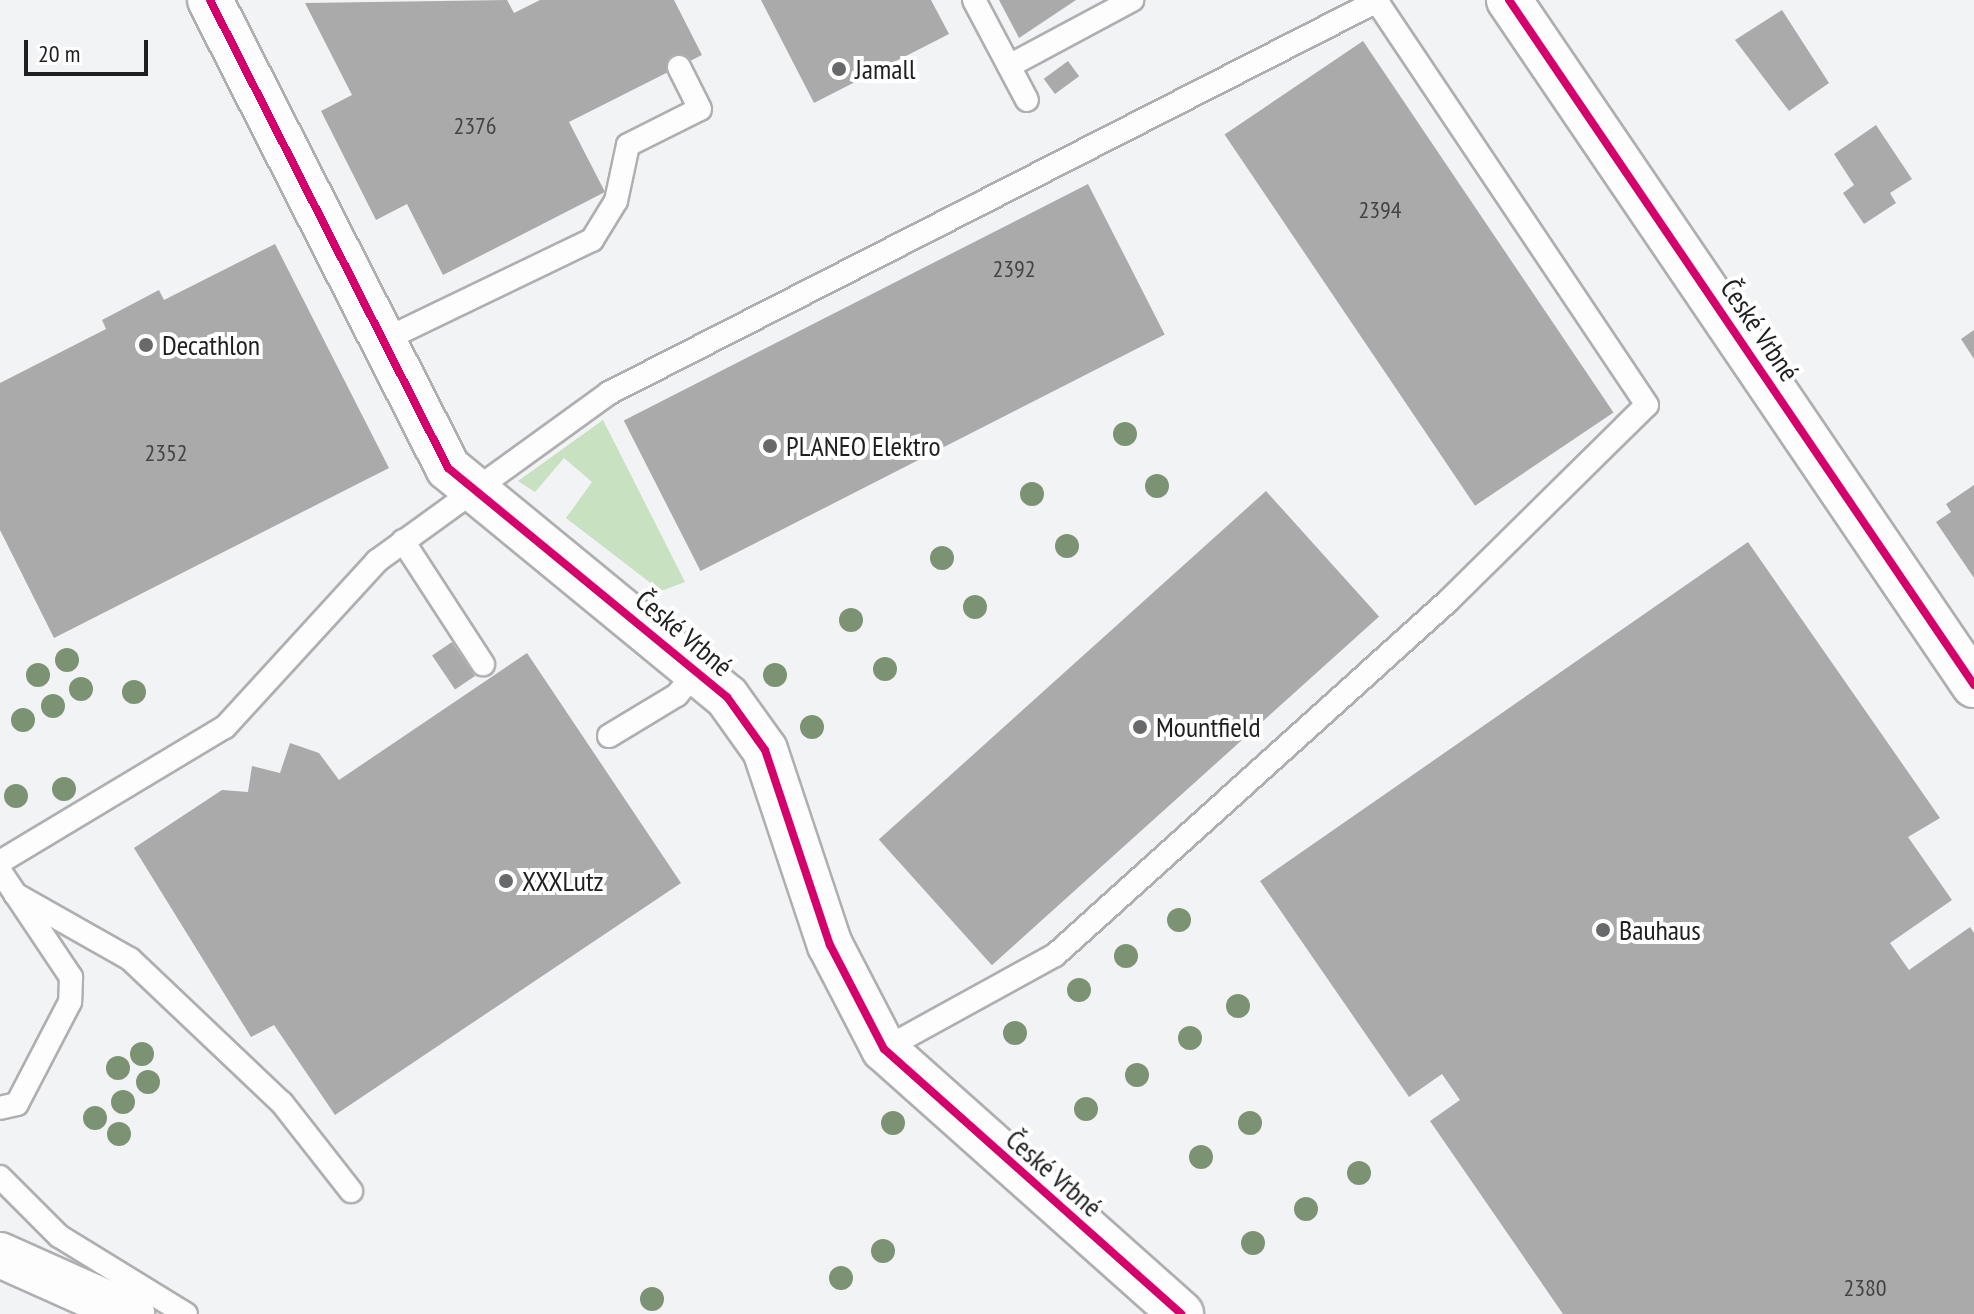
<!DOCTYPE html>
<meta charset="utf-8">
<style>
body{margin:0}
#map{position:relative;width:1974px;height:1314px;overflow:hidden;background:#f2f3f5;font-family:"PT Sans Narrow",sans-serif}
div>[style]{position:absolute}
.green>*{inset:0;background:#c7e1c1}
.building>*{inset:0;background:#aaaaab;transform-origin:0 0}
.roads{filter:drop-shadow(2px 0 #afafb1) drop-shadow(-2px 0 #afafb1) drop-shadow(0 2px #afafb1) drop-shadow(0 -2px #afafb1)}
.lane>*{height:22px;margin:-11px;padding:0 11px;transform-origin:11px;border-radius:11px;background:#fdfdfe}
.street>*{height:44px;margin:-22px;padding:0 22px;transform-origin:22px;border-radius:22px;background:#fdfdfe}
.secondary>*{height:44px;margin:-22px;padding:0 22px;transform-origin:22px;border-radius:22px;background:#fdfdfe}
.primary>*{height:44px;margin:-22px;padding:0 22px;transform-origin:22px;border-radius:22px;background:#fdfdfe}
.cycleway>*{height:8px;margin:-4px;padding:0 4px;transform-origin:4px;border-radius:4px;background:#d6006c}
.trees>*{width:24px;height:24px;margin:-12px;border-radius:50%;background:#7b9373}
.dots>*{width:22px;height:22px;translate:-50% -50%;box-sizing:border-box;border:4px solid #fff;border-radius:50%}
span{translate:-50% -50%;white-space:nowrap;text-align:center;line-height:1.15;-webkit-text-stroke:8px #fff;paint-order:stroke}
.number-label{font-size:24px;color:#414243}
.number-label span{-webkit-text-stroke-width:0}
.poi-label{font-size:28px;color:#1e1f20}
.left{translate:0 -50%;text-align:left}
.street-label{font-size:28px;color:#1e1f20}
.scale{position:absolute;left:24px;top:40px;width:124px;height:36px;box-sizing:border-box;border:4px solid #1e1f20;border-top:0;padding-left:10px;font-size:24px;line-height:28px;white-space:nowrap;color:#1e1f20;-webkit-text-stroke:6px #fff;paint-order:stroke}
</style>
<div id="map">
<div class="green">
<div style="clip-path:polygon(603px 420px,685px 582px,661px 591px,566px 518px,592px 482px,564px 458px,535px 492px,518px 481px)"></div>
</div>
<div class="building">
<div style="clip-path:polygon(507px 0,514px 13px,540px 0,674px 0,702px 55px,569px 122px,605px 192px,443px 275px,407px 204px,376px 220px,321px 111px,352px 95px,305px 3px)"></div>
<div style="clip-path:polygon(761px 0,931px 0,949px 34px,814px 103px)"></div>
<div style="clip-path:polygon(999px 0,1076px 0,1019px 38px)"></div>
<div style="clip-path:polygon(1782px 10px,1829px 83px,1789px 111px,1735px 40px)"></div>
<div style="left:1363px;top:41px;width:448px;height:167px;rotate:56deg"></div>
<div style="left:1068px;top:61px;width:19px;height:30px;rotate:54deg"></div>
<div style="clip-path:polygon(1876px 125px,1912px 179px,1890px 193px,1896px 203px,1864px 224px,1843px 193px,1854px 185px,1834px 154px)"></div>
<div style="left:1088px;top:184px;width:169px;height:521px;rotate:63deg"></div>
<div style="clip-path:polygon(275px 244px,389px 468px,54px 638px,0 530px,0 383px,106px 329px,102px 320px,159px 290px,164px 300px)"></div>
<div style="clip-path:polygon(1974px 330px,1974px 359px,1961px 339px)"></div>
<div style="clip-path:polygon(1974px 485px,1974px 578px,1936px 522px,1951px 512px,1946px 504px)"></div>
<div style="left:1266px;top:491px;width:169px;height:521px;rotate:48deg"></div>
<div style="clip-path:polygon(1748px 542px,1940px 818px,1908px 837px,1952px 900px,1890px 943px,1909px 970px,1970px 927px,1974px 933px,1974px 1314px,1563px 1314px,1430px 1121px,1460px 1100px,1442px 1074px,1409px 1097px,1260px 881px)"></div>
<div style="left:452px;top:642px;width:41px;height:24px;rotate:56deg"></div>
<div style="clip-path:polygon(527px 653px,681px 883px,335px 1115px,274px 1025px,251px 1037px,134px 848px,222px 790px,248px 792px,252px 766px,280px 773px,290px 743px,319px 753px,339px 780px)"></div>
</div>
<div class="roads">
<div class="lane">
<div style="left:974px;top:0;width:113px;rotate:62.1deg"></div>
<div style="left:1009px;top:66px;width:140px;rotate:-28.2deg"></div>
<div style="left:382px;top:341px;width:233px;rotate:-25.7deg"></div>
<div style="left:592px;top:240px;width:46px;rotate:-58.4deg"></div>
<div style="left:616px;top:201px;width:57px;rotate:-77.9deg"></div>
<div style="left:628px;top:145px;width:80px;rotate:-26.6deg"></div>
<div style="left:700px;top:109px;width:47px;rotate:-116.6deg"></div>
<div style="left:403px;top:541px;width:147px;rotate:57deg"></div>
<div style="left:609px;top:736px;width:79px;rotate:-31.1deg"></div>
<div style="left:677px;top:695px;width:35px;rotate:-51deg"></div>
<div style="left:0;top:862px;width:262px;rotate:-31deg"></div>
<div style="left:225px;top:727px;width:225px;rotate:-47.5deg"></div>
<div style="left:377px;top:561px;width:286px;rotate:-35.9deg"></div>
<div style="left:609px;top:393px;width:864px;rotate:-27.04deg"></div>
<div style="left:0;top:871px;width:128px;rotate:56.2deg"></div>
<div style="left:71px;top:977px;width:25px;rotate:92deg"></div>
<div style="left:70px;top:1002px;width:115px;rotate:117.5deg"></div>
<div style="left:17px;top:1104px;width:17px;rotate:167deg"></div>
<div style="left:15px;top:894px;width:132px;rotate:29.5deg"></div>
<div style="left:130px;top:959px;width:209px;rotate:43.5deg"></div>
<div style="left:282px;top:1103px;width:112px;rotate:51.9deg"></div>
<div style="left:884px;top:1049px;width:195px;rotate:-28.8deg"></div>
<div style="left:1055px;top:955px;width:529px;rotate:-42.01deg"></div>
<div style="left:1448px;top:601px;width:279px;rotate:-44.6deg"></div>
<div style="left:1647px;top:405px;width:486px;rotate:-123.8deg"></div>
<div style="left:0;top:1177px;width:83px;rotate:45deg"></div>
<div style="left:59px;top:1236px;width:149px;rotate:31.6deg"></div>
</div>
<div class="street">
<div style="left:210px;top:0;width:525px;rotate:63.04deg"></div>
<div style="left:448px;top:468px;width:361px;rotate:39.4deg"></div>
<div style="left:727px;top:697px;width:65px;rotate:54.4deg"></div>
<div style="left:765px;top:750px;width:206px;rotate:71.6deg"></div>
<div style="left:830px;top:945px;width:117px;rotate:62.6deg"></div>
<div style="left:884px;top:1049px;width:398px;rotate:41.7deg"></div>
</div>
<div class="secondary">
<div style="left:1509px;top:0;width:828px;rotate:55.83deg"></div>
</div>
<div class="primary">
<div style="left:0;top:1255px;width:145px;rotate:24.1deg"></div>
</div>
</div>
<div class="cycleway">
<div style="left:210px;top:0;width:525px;rotate:63.04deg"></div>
<div style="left:448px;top:468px;width:361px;rotate:39.4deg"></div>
<div style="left:727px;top:697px;width:65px;rotate:54.4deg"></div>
<div style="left:765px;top:750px;width:206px;rotate:71.6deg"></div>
<div style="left:830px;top:945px;width:117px;rotate:62.6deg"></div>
<div style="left:884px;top:1049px;width:398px;rotate:41.7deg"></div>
<div style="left:1509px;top:0;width:828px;rotate:55.83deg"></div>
</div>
<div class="trees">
<div style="left:1125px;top:434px"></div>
<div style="left:1157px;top:486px"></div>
<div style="left:1032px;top:494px"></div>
<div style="left:1067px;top:546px"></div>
<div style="left:942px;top:558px"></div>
<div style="left:975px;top:607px"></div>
<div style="left:851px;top:620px"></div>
<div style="left:67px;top:660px"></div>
<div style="left:885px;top:669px"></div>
<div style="left:38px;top:675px"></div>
<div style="left:775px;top:675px"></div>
<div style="left:81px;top:689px"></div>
<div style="left:134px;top:692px"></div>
<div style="left:53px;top:706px"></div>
<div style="left:23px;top:720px"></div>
<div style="left:812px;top:727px"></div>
<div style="left:64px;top:789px"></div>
<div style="left:16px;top:796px"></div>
<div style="left:1179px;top:920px"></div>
<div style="left:1126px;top:956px"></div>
<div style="left:1079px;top:990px"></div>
<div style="left:1238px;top:1006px"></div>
<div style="left:1015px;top:1033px"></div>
<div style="left:1190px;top:1038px"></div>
<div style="left:142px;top:1054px"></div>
<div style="left:118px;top:1068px"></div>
<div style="left:1137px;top:1075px"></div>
<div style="left:148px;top:1082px"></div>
<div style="left:123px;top:1102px"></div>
<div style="left:1086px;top:1109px"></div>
<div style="left:95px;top:1118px"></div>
<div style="left:893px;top:1123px"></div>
<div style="left:1250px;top:1123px"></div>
<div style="left:119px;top:1134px"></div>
<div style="left:1201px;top:1157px"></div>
<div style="left:1359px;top:1173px"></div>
<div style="left:1306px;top:1209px"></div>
<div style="left:1253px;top:1243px"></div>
<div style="left:883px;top:1251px"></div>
<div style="left:841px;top:1278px"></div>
<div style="left:652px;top:1299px"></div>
</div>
<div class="dots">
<div style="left:839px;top:69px;background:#68696b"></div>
<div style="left:146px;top:345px;background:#68696b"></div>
<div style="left:770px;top:446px;background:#68696b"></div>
<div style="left:1140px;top:727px;background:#68696b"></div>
<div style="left:506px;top:881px;background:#68696b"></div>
<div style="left:1603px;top:930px;background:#68696b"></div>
</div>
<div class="number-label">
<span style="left:475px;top:126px">2376</span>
<span style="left:1380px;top:210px">2394</span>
<span style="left:1014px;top:269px">2392</span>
<span style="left:166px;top:453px">2352</span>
<span style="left:1865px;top:1288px">2380</span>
</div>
<div class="poi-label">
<span class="left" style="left:855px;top:69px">Jamall</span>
<span class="left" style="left:162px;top:345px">Decathlon</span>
<span class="left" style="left:786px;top:446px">PLANEO Elektro</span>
<span class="left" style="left:1156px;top:727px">Mountfield</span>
<span class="left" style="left:522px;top:881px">XXXLutz</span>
<span class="left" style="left:1619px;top:930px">Bauhaus</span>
</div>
<div class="street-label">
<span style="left:1760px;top:330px;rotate:56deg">České Vrbné</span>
<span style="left:684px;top:633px;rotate:40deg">České Vrbné</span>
<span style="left:1054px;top:1173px;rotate:41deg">České Vrbné</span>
</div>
<div class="scale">20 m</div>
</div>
